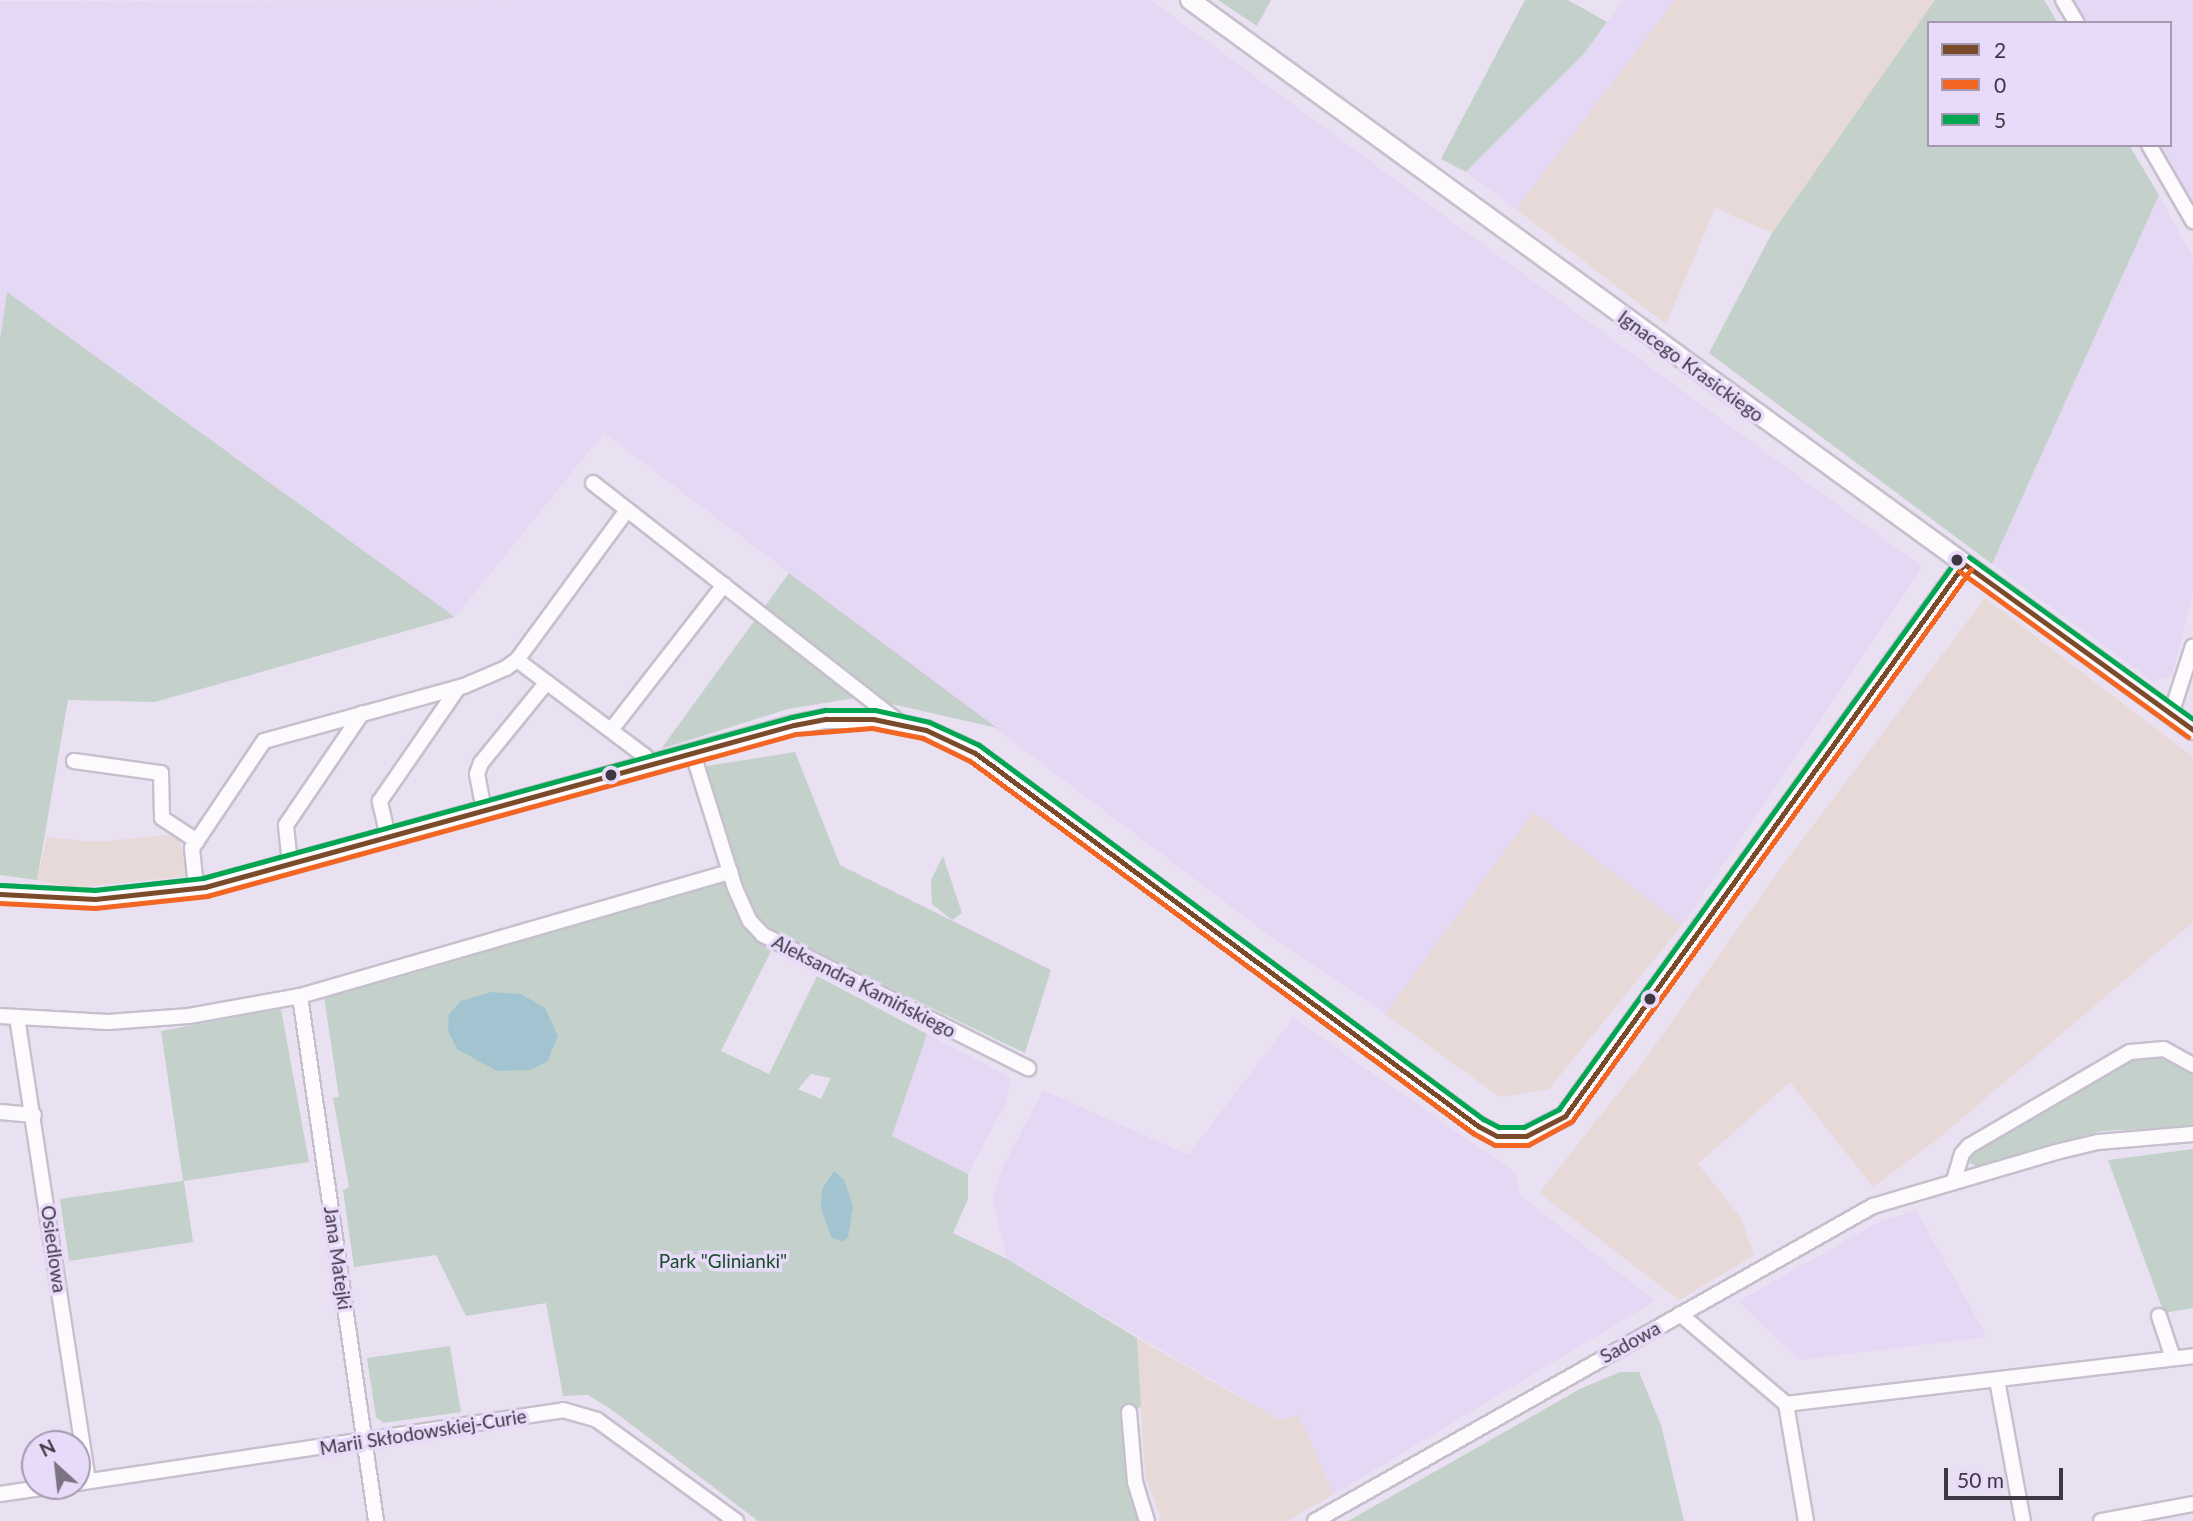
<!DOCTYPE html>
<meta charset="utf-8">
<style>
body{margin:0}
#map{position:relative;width:2193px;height:1521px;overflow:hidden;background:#e9e1f2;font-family:Lato,sans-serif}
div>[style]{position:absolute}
.commercial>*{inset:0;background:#e7d9d8}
.built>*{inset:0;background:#e5d8f4}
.green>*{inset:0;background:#c4d0ca}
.water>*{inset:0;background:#a2c4d1}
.roads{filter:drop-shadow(2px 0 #c6c0cd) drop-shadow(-2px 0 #c6c0cd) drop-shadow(0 2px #c6c0cd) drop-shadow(0 -2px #c6c0cd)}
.minor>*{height:14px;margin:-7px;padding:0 7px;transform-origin:7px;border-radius:7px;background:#fcfafd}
.tertiary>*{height:18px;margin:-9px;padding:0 9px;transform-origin:9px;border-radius:9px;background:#fcfafd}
.bus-1>*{height:5px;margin:-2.5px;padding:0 2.5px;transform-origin:2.5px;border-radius:2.5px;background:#7a4b2a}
.bus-2>*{height:5px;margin:-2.5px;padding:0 2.5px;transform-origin:2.5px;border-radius:2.5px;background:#f26522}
.bus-3>*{height:5px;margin:-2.5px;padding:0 2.5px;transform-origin:2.5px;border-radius:2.5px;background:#00a651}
.dots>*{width:19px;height:19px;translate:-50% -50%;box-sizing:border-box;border:4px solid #e8daf9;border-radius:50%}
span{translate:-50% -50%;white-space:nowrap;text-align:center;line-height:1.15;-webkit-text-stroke:7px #e8daf9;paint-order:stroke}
.street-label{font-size:19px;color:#3e3844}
.park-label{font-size:19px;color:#174e28}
.legend{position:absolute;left:1927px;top:21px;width:245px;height:126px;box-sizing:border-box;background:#e8daf9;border:2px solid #a499b1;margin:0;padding:9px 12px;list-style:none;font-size:21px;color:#3e3844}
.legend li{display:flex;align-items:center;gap:14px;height:35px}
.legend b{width:35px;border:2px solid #a499b1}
.north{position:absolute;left:21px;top:1430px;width:70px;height:70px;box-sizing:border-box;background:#e8daf9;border:2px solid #a499b1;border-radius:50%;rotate:333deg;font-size:19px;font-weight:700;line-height:28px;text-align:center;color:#3e3844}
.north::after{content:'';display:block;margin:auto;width:24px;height:32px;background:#7a7381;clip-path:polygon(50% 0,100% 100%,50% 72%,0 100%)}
.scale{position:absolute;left:1944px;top:1468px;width:119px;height:32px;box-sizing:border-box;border:4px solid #3e3844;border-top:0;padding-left:9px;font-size:21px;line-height:24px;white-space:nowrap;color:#3e3844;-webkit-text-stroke:5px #e8daf9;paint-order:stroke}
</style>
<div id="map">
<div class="commercial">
<div style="clip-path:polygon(1675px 0,1935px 0,1772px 233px,1715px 208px,1666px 324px,1516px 209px)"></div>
<div style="clip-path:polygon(1985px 598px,2193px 757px,2193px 922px,1939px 1138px,1873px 1187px,1790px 1082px,1698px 1164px,1741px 1218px,1754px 1255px,1679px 1300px,1539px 1193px,1643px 1062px,1783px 865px)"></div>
<div style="clip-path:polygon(1533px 812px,1682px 925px,1549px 1089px,1500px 1097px,1385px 1014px)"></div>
<div style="clip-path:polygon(178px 834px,188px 876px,74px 888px,37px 880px,47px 837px,96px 842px)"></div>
<div style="clip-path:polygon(1137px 1338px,1280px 1420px,1298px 1414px,1334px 1494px,1287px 1521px,1162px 1521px,1145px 1475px)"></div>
</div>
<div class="built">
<div style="clip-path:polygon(1151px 0,1922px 567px,1682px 925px,1533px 812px,1385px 1014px,1261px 929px,604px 433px,455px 617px,8px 293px,0 340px,0 1px)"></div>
<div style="clip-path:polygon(1624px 0,1675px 0,1516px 209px,1466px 172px,1583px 55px)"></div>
<div style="clip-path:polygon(2072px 0,2193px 0,2193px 202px,2159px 145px,2170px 145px,2170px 23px,2086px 23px)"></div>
<div style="clip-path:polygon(2159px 195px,2193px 258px,2193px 595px,2172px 675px,2154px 682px,1992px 564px)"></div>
<div style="clip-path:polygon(1293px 1018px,1515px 1172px,1520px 1195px,1655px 1301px,1334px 1494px,1298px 1414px,1281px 1420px,1007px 1259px,992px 1199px,1001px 1171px,1043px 1090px,1188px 1155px)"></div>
<div style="clip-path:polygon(927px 1034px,1011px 1078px,1006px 1102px,968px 1174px,891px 1138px)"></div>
<div style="clip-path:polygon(1916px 1210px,1987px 1337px,1799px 1360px,1739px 1301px,1879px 1222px)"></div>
</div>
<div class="green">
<div style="clip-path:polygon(1218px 0,1271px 0,1257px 26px)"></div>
<div style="clip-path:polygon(1525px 0,1568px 0,1607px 22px,1583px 55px,1466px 172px,1441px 159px)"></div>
<div style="clip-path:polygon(1935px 0,2044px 0,2058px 23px,1929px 23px,1929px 145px,2129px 145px,2159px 195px,1992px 564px,1709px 353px,1772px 233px)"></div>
<div style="clip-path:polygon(7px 292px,455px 617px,155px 702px,68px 700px,37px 880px,0 875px,0 340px)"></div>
<div style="clip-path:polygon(789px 573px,997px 728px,861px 697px,788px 709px,661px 749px)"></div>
<div style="clip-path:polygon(795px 752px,840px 865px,1051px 970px,1025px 1053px,767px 929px,747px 901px,700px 767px)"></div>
<div style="clip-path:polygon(943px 856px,962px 913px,952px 920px,932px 904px,931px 880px)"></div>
<div style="clip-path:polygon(evenodd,725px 877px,771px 951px,721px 1051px,769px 1074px,817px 976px,927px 1034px,892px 1136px,968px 1174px,968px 1199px,953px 1233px,1007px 1259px,1137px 1338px,1141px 1407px,1121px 1411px,1141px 1521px,758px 1521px,612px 1410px,588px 1395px,563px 1396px,546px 1303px,466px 1316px,436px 1255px,354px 1267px,343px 1190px,349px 1187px,333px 1098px,339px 1097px,323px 990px,337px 994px,425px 970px,725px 877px,811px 1074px,831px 1078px,821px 1099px,798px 1089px,811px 1074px)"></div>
<div style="clip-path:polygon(281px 1009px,309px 1162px,184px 1181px,193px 1242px,69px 1261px,60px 1199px,183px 1181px,161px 1031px)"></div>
<div style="clip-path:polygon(2132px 1056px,2169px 1056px,2193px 1073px,2193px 1126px,2102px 1131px,1976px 1166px,1970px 1163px,1972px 1151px)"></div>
<div style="clip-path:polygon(2193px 1149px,2193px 1308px,2164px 1313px,2108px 1160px)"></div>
<div style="clip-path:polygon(450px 1346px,461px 1412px,383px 1423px,376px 1417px,367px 1358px)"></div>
<div style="clip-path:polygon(1620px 1372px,1639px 1372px,1661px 1425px,1684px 1521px,1348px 1521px,1580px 1389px)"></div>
</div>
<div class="water">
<div style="clip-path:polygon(491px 992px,521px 994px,545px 1008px,558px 1036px,547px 1062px,530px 1070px,497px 1071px,457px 1049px,448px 1031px,449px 1014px,461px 1001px)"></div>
<div style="clip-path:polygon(834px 1171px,844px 1180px,853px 1206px,848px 1237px,842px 1242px,831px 1237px,821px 1208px,822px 1189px)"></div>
</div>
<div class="roads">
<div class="minor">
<div style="left:2063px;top:0;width:27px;rotate:59deg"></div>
<div style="left:2149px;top:145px;width:88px;rotate:59.9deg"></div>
<div style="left:593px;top:483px;width:392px;rotate:38deg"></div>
<div style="left:517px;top:660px;width:160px;rotate:36.9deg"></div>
<div style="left:645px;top:756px;width:10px;rotate:66deg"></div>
<div style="left:2171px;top:714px;width:71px;rotate:-72.1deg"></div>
<div style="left:611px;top:730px;width:184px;rotate:-52.1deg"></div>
<div style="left:693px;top:754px;width:140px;rotate:72.6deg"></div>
<div style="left:735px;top:888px;width:36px;rotate:66deg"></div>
<div style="left:750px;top:921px;width:19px;rotate:47deg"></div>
<div style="left:763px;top:935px;width:297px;rotate:26.7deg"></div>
<div style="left:74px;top:761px;width:88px;rotate:7.9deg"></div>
<div style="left:161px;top:773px;width:45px;rotate:88.7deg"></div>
<div style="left:162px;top:818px;width:42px;rotate:33.3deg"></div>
<div style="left:484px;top:810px;width:37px;rotate:-101deg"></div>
<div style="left:477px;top:774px;width:12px;rotate:-70deg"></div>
<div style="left:481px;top:763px;width:104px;rotate:-50.8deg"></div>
<div style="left:388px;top:837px;width:37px;rotate:-103deg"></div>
<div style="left:380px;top:801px;width:137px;rotate:-55.4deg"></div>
<div style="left:290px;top:864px;width:39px;rotate:-96deg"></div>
<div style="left:286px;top:825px;width:135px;rotate:-55.8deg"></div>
<div style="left:196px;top:888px;width:40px;rotate:-95.7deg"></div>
<div style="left:192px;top:848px;width:129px;rotate:-56.1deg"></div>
<div style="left:264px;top:741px;width:207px;rotate:-15.4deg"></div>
<div style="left:464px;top:686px;width:46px;rotate:-23.2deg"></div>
<div style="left:506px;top:668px;width:14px;rotate:-36deg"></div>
<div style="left:517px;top:660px;width:186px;rotate:-53.7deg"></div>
<div style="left:300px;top:996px;width:530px;rotate:81.76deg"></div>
<div style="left:0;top:1016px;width:108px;rotate:3.2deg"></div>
<div style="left:108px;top:1022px;width:81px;rotate:-4.2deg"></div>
<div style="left:189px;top:1016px;width:113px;rotate:-10.2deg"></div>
<div style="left:300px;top:996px;width:448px;rotate:-16.1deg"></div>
<div style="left:17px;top:1017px;width:469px;rotate:81.3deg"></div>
<div style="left:0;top:1112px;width:34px;rotate:5deg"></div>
<div style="left:1954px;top:1180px;width:27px;rotate:-73deg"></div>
<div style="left:1962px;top:1154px;width:11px;rotate:-49deg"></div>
<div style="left:1969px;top:1146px;width:186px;rotate:-30.3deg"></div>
<div style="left:2130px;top:1052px;width:34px;rotate:-5deg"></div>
<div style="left:2164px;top:1049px;width:33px;rotate:29deg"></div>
<div style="left:1680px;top:1314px;width:139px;rotate:40.3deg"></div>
<div style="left:1786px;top:1404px;width:119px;rotate:80.3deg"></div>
<div style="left:2159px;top:1316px;width:44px;rotate:71.6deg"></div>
<div style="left:1997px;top:1380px;width:143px;rotate:79.6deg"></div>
<div style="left:1786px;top:1404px;width:410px;rotate:-6.7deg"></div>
<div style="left:1129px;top:1412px;width:70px;rotate:85.1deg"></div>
<div style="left:1135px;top:1482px;width:41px;rotate:72.9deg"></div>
<div style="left:77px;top:1483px;width:491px;rotate:-8.5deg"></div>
<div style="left:563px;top:1410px;width:35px;rotate:16deg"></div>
<div style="left:597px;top:1420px;width:172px;rotate:36deg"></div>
<div style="left:0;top:1494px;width:55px;rotate:-8.4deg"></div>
<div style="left:1315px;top:1521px;width:641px;rotate:-29.45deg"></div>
<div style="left:1873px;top:1206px;width:191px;rotate:-16.4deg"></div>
<div style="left:2056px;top:1152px;width:43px;rotate:-13.4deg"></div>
<div style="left:2098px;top:1142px;width:95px;rotate:-4.8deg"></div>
<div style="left:2101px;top:1521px;width:94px;rotate:-10.5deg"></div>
</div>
<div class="tertiary">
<div style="left:1190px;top:0;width:1241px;rotate:36.05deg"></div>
<div style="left:0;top:894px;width:95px;rotate:3deg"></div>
<div style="left:95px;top:899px;width:111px;rotate:-6.2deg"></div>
<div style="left:205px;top:887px;width:611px;rotate:-15.38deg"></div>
<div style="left:794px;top:725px;width:33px;rotate:-11deg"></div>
<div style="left:826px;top:719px;width:47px"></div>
<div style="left:873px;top:719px;width:54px;rotate:11.7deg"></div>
<div style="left:926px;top:730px;width:54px;rotate:25.1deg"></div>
<div style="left:975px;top:753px;width:626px;rotate:36.56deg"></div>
<div style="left:1478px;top:1126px;width:21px;rotate:28deg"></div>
<div style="left:1497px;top:1136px;width:29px"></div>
<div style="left:1526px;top:1136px;width:44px;rotate:-27.1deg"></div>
<div style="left:1565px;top:1116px;width:681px;rotate:-54.14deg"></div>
</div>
</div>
<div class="bus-1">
<div style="left:1964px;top:564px;width:283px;rotate:35.9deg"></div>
<div style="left:0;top:894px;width:95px;rotate:3deg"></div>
<div style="left:95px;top:899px;width:111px;rotate:-6.2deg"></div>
<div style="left:205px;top:887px;width:611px;rotate:-15.38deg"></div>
<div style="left:794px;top:725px;width:33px;rotate:-11deg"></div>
<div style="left:826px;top:719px;width:47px"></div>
<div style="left:873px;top:719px;width:54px;rotate:11.7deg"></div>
<div style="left:926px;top:730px;width:54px;rotate:25.1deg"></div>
<div style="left:975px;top:753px;width:626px;rotate:36.56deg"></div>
<div style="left:1478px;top:1126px;width:21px;rotate:28deg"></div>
<div style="left:1497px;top:1136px;width:29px"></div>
<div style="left:1526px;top:1136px;width:44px;rotate:-27.1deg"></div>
<div style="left:1565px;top:1116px;width:681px;rotate:-54.14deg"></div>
</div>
<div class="bus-2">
<div style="left:1959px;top:571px;width:283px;rotate:35.9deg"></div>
<div style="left:0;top:903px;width:95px;rotate:3deg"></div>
<div style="left:95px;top:908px;width:113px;rotate:-6.1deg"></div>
<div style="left:207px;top:896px;width:611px;rotate:-15.38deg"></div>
<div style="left:796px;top:734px;width:76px;rotate:-4.5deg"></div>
<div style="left:872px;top:728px;width:52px;rotate:11.1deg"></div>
<div style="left:923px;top:738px;width:52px;rotate:26.1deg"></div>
<div style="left:970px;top:761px;width:626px;rotate:36.49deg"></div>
<div style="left:1473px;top:1133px;width:25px;rotate:29deg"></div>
<div style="left:1495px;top:1145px;width:33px"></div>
<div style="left:1528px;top:1145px;width:50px;rotate:-28.6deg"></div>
<div style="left:1572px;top:1121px;width:681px;rotate:-54.14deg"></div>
</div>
<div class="bus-3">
<div style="left:1969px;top:557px;width:276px;rotate:35.9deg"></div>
<div style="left:0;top:885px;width:95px;rotate:3deg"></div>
<div style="left:95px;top:890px;width:109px;rotate:-6.3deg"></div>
<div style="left:203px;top:878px;width:611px;rotate:-15.29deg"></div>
<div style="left:792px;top:717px;width:34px;rotate:-12deg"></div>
<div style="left:825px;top:710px;width:50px"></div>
<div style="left:875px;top:710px;width:55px;rotate:12.5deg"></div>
<div style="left:929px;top:722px;width:55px;rotate:24.7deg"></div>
<div style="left:979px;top:745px;width:628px;rotate:36.58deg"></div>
<div style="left:1483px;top:1119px;width:18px;rotate:27deg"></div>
<div style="left:1499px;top:1127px;width:25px"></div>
<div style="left:1524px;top:1127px;width:39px;rotate:-27deg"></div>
<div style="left:1559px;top:1109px;width:679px;rotate:-54.11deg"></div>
</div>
<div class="dots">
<div style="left:1957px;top:560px;background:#3e3844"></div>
<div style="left:611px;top:775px;background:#3e3844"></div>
<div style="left:1650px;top:999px;background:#3e3844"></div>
</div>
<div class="street-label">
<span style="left:1691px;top:366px;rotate:36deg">Ignacego Krasickiego</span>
<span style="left:864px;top:986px;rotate:27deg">Aleksandra Kamińskiego</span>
<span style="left:54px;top:1249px;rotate:82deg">Osiedlowa</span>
<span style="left:338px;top:1258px;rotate:82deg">Jana Matejki</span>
<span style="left:1630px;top:1342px;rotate:-29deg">Sadowa</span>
<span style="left:423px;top:1432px;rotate:-9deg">Marii Skłodowskiej-Curie</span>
</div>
<div class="park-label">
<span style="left:723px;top:1261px">Park "Glinianki"</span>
</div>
<ul class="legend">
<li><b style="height:9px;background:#7a4b2a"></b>2</li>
<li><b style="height:9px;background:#f26522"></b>0</li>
<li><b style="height:9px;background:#00a651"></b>5</li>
</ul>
<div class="north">N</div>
<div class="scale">50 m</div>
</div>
